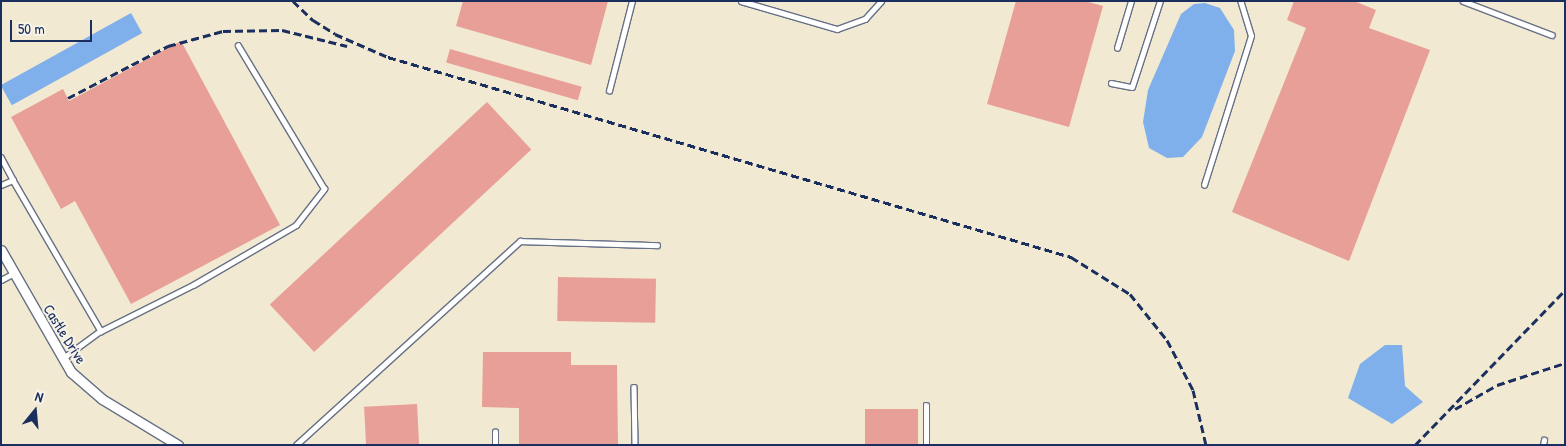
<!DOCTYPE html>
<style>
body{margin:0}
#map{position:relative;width:1566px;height:446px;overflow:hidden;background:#f1e9d1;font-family:"Patrick Hand",sans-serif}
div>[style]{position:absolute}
.water>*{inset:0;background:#7fb0eb;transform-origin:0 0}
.building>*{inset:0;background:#e89f97;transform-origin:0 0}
.roads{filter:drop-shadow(1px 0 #667086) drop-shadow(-1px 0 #667086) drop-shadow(0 1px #667086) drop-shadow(0 -1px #667086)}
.service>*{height:4.5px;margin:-2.25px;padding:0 2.25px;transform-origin:2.25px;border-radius:2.25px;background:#fff}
.minor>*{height:9px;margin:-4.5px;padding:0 4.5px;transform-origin:4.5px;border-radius:4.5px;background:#fff}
.rail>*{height:3px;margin-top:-1.5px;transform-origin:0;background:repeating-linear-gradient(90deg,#1b2f5e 0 8px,transparent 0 12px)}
span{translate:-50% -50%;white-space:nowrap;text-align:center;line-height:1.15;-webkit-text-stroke:4px #f7f3e8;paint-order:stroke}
.street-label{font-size:15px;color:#1b2f5e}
.frame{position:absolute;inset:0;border:2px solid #1b2f5e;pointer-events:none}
.north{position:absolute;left:10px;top:386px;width:50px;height:50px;-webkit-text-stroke:4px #f7f3e8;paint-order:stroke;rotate:17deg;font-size:14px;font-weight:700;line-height:20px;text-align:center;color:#1b2f5e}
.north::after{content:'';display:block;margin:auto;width:18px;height:22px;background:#1b2f5e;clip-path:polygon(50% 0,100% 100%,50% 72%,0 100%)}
.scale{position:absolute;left:10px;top:20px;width:82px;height:22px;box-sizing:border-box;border:2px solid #1b2f5e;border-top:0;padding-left:6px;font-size:15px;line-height:18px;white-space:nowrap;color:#1b2f5e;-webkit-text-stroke:4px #f7f3e8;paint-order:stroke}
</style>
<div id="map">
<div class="water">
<div style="clip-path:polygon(1205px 3px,1220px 8px,1234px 30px,1235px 51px,1202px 137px,1183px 157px,1167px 158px,1149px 148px,1143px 122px,1148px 90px,1181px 14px,1194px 4px)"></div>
<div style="left:131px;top:13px;width:23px;height:149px;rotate:61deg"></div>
<div style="clip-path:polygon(1385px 345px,1402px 345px,1405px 386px,1423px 402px,1392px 424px,1348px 398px,1360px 364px)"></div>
</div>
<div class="building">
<div style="clip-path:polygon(463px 1px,608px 1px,591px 65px,456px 26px)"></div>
<div style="clip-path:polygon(1016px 1px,1085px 1px,1103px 6px,1069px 127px,987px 104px)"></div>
<div style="clip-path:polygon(1294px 1px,1354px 1px,1376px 10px,1369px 28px,1430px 50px,1349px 261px,1232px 212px,1306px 28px,1287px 20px)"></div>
<div style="clip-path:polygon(181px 41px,280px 225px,131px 304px,75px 201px,61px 209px,11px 117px,63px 89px,69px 101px)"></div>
<div style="left:450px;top:49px;width:137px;height:14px;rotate:16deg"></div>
<div style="left:487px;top:102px;width:65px;height:297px;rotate:47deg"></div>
<div style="left:558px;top:277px;width:98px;height:44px;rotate:1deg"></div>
<div style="clip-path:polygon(483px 352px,571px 352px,571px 365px,617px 365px,618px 445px,519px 445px,519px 408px,482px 407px)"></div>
<div style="left:417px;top:404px;width:41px;height:53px;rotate:87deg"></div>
<div style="left:865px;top:409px;width:53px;height:36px"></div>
</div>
<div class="roads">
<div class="service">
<div style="left:741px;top:1px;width:100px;rotate:16.3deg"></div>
<div style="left:837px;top:29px;width:30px;rotate:-20deg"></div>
<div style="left:865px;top:19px;width:24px;rotate:-48deg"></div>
<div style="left:1463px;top:1px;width:95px;rotate:20.9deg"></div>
<div style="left:1117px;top:48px;width:49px;rotate:-73.4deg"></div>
<div style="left:1111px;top:83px;width:21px;rotate:11deg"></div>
<div style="left:1132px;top:87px;width:90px;rotate:-72deg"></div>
<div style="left:609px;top:91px;width:93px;rotate:-75.7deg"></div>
<div style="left:1px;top:157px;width:26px;rotate:62deg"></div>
<div style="left:1px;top:185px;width:13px;rotate:-23deg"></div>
<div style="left:13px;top:180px;width:175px;rotate:59.8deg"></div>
<div style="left:101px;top:331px;width:46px;rotate:143.9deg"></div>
<div style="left:1204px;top:185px;width:156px;rotate:-72.5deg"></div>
<div style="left:1251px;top:36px;width:37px;rotate:-107deg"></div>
<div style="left:1px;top:280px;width:15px;rotate:-28deg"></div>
<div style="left:101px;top:331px;width:103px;rotate:-26.6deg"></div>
<div style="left:193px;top:285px;width:119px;rotate:-30.2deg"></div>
<div style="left:296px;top:225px;width:46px;rotate:-52.1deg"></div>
<div style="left:324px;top:189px;width:167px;rotate:-121deg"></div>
<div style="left:634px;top:387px;width:58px;rotate:89deg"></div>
<div style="left:926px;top:405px;width:40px;rotate:90deg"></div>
<div style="left:296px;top:445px;width:303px;rotate:-42.3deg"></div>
<div style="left:520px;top:241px;width:137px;rotate:1.7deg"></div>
<div style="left:495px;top:445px;width:13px;rotate:-90deg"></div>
<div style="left:1543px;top:445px;width:5px;rotate:-79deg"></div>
</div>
<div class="minor">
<div style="left:1px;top:250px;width:141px;rotate:60.2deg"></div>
<div style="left:71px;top:372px;width:41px;rotate:41.1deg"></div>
<div style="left:102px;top:399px;width:89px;rotate:31.2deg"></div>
</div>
</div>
<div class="rail">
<div style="left:293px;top:1px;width:28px;rotate:44deg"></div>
<div style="left:313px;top:20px;width:26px;rotate:32deg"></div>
<div style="left:335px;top:34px;width:58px;rotate:23.5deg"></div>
<div style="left:388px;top:57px;width:712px;rotate:16.32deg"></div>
<div style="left:1071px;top:257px;width:70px;rotate:32.1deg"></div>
<div style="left:1130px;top:294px;width:59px;rotate:51.2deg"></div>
<div style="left:1167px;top:340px;width:56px;rotate:62.5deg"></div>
<div style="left:1193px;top:390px;width:57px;rotate:76.7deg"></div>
<div style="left:68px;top:98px;width:113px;rotate:-27.5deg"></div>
<div style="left:168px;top:46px;width:57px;rotate:-15.3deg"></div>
<div style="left:223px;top:31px;width:59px;rotate:-1deg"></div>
<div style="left:282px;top:30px;width:67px;rotate:13.8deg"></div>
<div style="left:1455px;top:409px;width:48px;rotate:-29.7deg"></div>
<div style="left:1497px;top:385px;width:71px;rotate:-17.9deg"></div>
<div style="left:1415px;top:445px;width:216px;rotate:-45.9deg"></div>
</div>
<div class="street-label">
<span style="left:65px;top:334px;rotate:58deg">Castle Drive</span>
</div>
<div class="frame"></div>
<div class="north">N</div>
<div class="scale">50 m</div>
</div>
